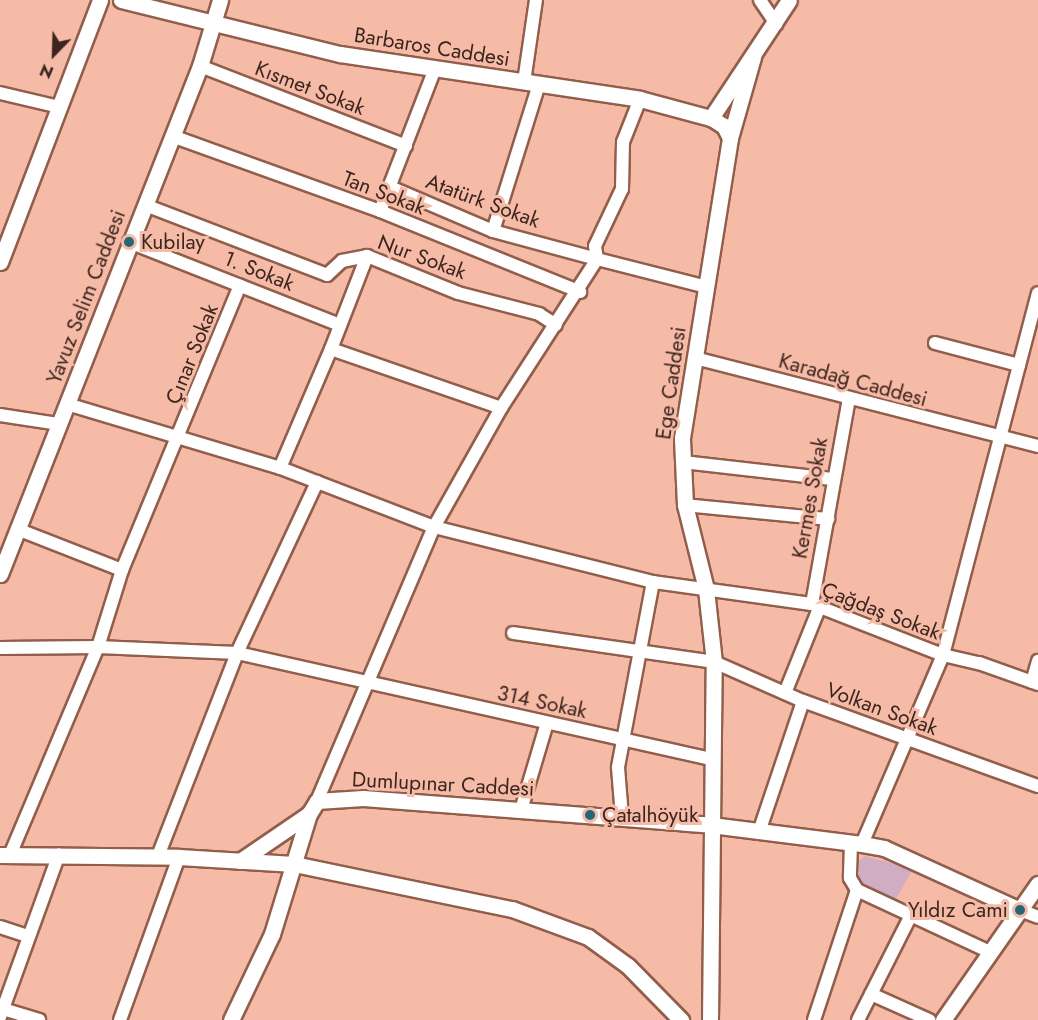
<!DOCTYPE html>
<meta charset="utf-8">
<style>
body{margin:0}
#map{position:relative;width:1038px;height:1020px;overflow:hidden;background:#f6bba7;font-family:Jost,sans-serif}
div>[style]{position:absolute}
.green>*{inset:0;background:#d1adc4}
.roads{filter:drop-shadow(2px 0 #925e4c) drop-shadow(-2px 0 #925e4c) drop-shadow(0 2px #925e4c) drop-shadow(0 -2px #925e4c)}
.minor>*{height:12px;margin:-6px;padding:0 6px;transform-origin:6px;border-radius:6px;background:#fff}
.tertiary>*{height:15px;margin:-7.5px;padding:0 7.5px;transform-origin:7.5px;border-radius:7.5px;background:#fff}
.dots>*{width:16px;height:16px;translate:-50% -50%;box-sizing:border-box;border:3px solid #f6bba7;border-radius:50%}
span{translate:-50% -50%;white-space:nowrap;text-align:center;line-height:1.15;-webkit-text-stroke:6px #f6bba7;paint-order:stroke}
.street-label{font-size:21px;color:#3c251e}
.poi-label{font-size:21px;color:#3c251e}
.left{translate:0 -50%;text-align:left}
.right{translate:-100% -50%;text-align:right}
.north{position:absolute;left:24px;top:24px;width:60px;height:60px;-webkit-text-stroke:4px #f6bba7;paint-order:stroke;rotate:203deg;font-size:16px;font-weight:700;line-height:24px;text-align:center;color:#3c251e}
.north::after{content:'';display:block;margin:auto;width:21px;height:27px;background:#3c251e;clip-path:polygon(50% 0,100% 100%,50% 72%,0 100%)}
</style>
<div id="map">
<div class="green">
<div style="clip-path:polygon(865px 856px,913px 869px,894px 902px,854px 878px,854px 865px)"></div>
</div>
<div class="roads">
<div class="minor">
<div style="left:760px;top:0;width:29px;rotate:56deg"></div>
<div style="left:200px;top:66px;width:221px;rotate:21.2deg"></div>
<div style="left:524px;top:82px;width:83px;rotate:-81.7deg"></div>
<div style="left:0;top:93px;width:61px;rotate:13.3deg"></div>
<div style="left:172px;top:136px;width:221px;rotate:19.8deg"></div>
<div style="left:380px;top:211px;width:216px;rotate:22deg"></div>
<div style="left:390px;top:187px;width:112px;rotate:23.1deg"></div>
<div style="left:493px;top:231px;width:108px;rotate:15.1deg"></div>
<div style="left:597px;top:259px;width:13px;rotate:-99deg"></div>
<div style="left:595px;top:246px;width:63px;rotate:-64.7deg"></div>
<div style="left:622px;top:189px;width:47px;rotate:-88.8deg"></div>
<div style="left:623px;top:142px;width:46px;rotate:-68.4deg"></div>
<div style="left:145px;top:205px;width:195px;rotate:21deg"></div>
<div style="left:327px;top:275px;width:21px;rotate:-43deg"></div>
<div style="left:342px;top:261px;width:25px;rotate:-11deg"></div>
<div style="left:367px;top:256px;width:98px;rotate:22.1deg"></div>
<div style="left:458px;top:293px;width:84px;rotate:14.5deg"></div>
<div style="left:539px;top:314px;width:20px;rotate:33deg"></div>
<div style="left:380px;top:211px;width:150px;rotate:-68.9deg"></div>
<div style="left:493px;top:231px;width:154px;rotate:-72.6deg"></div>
<div style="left:129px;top:242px;width:227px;rotate:21.5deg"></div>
<div style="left:935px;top:343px;width:87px;rotate:14.7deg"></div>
<div style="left:331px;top:349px;width:100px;rotate:-68.8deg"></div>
<div style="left:695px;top:358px;width:354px;rotate:14.4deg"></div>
<div style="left:67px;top:404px;width:222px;rotate:16.7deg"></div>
<div style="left:280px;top:468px;width:129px;rotate:-66.8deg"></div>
<div style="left:331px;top:349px;width:180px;rotate:19.1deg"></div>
<div style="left:0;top:415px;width:60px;rotate:8.7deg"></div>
<div style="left:683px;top:462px;width:150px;rotate:6.5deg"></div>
<div style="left:317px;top:482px;width:125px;rotate:21deg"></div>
<div style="left:434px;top:527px;width:226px;rotate:14.1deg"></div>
<div style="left:653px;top:582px;width:161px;rotate:7.9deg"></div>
<div style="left:812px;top:604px;width:141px;rotate:21.3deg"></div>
<div style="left:943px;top:655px;width:37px;rotate:13deg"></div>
<div style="left:979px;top:663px;width:63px;rotate:19.6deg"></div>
<div style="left:685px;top:505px;width:144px;rotate:5.6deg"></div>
<div style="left:17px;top:529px;width:113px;rotate:21.3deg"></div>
<div style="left:812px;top:604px;width:208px;rotate:-79.8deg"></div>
<div style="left:513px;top:633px;width:203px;rotate:8.2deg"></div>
<div style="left:714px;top:662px;width:97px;rotate:23.7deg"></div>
<div style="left:803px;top:701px;width:250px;rotate:19.9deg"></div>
<div style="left:0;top:648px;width:98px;rotate:-0.6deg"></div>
<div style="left:98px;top:647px;width:139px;rotate:2.5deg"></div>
<div style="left:237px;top:653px;width:486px;rotate:12.6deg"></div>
<div style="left:1032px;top:682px;width:22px;rotate:-74deg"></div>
<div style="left:785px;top:693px;width:94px;rotate:-68.1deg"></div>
<div style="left:317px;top:801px;width:298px;rotate:-66.9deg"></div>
<div style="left:434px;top:527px;width:137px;rotate:-60.6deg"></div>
<div style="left:501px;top:408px;width:177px;rotate:-57.2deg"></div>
<div style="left:597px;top:259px;width:114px;rotate:14.3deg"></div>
<div style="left:521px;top:810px;width:91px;rotate:-73.4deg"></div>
<div style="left:622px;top:817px;width:50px;rotate:-94.6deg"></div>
<div style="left:618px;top:767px;width:188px;rotate:-79.3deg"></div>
<div style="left:759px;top:832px;width:138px;rotate:-71.4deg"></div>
<div style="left:851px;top:844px;width:34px;rotate:92deg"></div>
<div style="left:850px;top:878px;width:14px;rotate:60deg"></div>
<div style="left:857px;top:890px;width:147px;rotate:25deg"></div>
<div style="left:862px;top:844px;width:206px;rotate:-66.8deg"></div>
<div style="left:943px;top:655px;width:374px;rotate:-75.3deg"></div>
<div style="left:10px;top:855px;width:226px;rotate:-67.1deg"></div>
<div style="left:98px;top:647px;width:81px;rotate:-72.7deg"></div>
<div style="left:122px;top:570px;width:308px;rotate:-67.5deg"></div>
<div style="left:158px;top:856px;width:218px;rotate:-68.7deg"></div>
<div style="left:237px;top:653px;width:189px;rotate:-64.9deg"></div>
<div style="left:317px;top:482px;width:40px;rotate:-159deg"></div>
<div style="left:1020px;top:910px;width:19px;rotate:21deg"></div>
<div style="left:0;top:927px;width:29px;rotate:18deg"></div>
<div style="left:871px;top:994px;width:64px;rotate:24.1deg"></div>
<div style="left:3px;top:1009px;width:38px;rotate:17deg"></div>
<div style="left:0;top:1017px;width:173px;rotate:-70.1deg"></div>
<div style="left:120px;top:1020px;width:173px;rotate:-70.1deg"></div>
<div style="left:814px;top:1020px;width:137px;rotate:-71.7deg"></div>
<div style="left:858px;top:1020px;width:115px;rotate:-63.2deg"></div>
</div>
<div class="tertiary">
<div style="left:121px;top:0;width:226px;rotate:13.9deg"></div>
<div style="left:340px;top:54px;width:303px;rotate:8.5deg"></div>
<div style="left:640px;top:99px;width:73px;rotate:15deg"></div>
<div style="left:711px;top:118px;width:15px;rotate:32deg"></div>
<div style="left:724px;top:126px;width:13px;rotate:63deg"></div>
<div style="left:711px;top:118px;width:141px;rotate:-56.5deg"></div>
<div style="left:0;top:262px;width:280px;rotate:-69.1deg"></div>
<div style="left:0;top:574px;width:546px;rotate:-68.51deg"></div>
<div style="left:200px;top:66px;width:69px;rotate:-73.1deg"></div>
<div style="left:0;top:855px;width:179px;rotate:0.6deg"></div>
<div style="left:179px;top:857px;width:115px;rotate:3.5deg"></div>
<div style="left:294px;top:864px;width:223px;rotate:11.7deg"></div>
<div style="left:512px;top:909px;width:81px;rotate:20.2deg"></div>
<div style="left:588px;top:937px;width:49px;rotate:35.9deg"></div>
<div style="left:628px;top:966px;width:76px;rotate:45.5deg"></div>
<div style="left:240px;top:861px;width:83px;rotate:-34.3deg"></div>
<div style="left:309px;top:814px;width:15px;rotate:-58deg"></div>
<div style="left:317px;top:801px;width:46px;rotate:-3.7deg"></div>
<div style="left:363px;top:798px;width:349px;rotate:4.4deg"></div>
<div style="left:711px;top:825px;width:152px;rotate:7.2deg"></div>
<div style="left:862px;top:844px;width:22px;rotate:10deg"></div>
<div style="left:884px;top:848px;width:149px;rotate:24.5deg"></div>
<div style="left:231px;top:1020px;width:95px;rotate:-64.5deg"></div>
<div style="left:272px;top:934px;width:126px;rotate:-72.9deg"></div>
<div style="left:710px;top:1020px;width:358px;rotate:-89.4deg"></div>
<div style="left:714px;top:662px;width:73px;rotate:-96.3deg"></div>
<div style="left:706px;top:589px;width:87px;rotate:-104deg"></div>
<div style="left:685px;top:505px;width:67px;rotate:-92.6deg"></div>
<div style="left:682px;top:438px;width:304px;rotate:-80.9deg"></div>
<div style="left:730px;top:138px;width:84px;rotate:-74.1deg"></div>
<div style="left:943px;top:1020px;width:166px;rotate:-55.1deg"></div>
</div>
</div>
<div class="dots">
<div style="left:129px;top:242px;background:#246779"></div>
<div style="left:590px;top:815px;background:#246779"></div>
<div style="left:1020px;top:910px;background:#246779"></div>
</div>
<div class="street-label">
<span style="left:432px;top:47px;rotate:9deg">Barbaros Caddesi</span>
<span style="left:310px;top:88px;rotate:21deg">Kısmet Sokak</span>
<span style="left:384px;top:193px;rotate:21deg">Tan Sokak</span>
<span style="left:483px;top:201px;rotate:20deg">Atatürk Sokak</span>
<span style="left:422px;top:257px;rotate:20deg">Nur Sokak</span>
<span style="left:259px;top:271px;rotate:22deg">1. Sokak</span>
<span style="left:86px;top:297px;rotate:-69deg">Yavuz Selim Caddesi</span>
<span style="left:192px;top:354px;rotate:-68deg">Çınar Sokak</span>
<span style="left:853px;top:380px;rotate:15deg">Karadağ Caddesi</span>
<span style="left:671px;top:383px;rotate:-82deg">Ege Caddesi</span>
<span style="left:810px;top:498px;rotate:-80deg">Kermes Sokak</span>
<span style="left:881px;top:611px;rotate:21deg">Çağdaş Sokak</span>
<span style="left:542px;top:702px;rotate:12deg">314 Sokak</span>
<span style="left:882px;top:709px;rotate:20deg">Volkan Sokak</span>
<span style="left:443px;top:784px;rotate:3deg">Dumlupınar Caddesi</span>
</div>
<div class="poi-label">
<span class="left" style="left:141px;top:242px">Kubilay</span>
<span class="left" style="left:602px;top:815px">Çatalhöyük</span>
<span class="right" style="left:1008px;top:910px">Yıldız Cami</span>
</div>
<div class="north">N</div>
</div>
